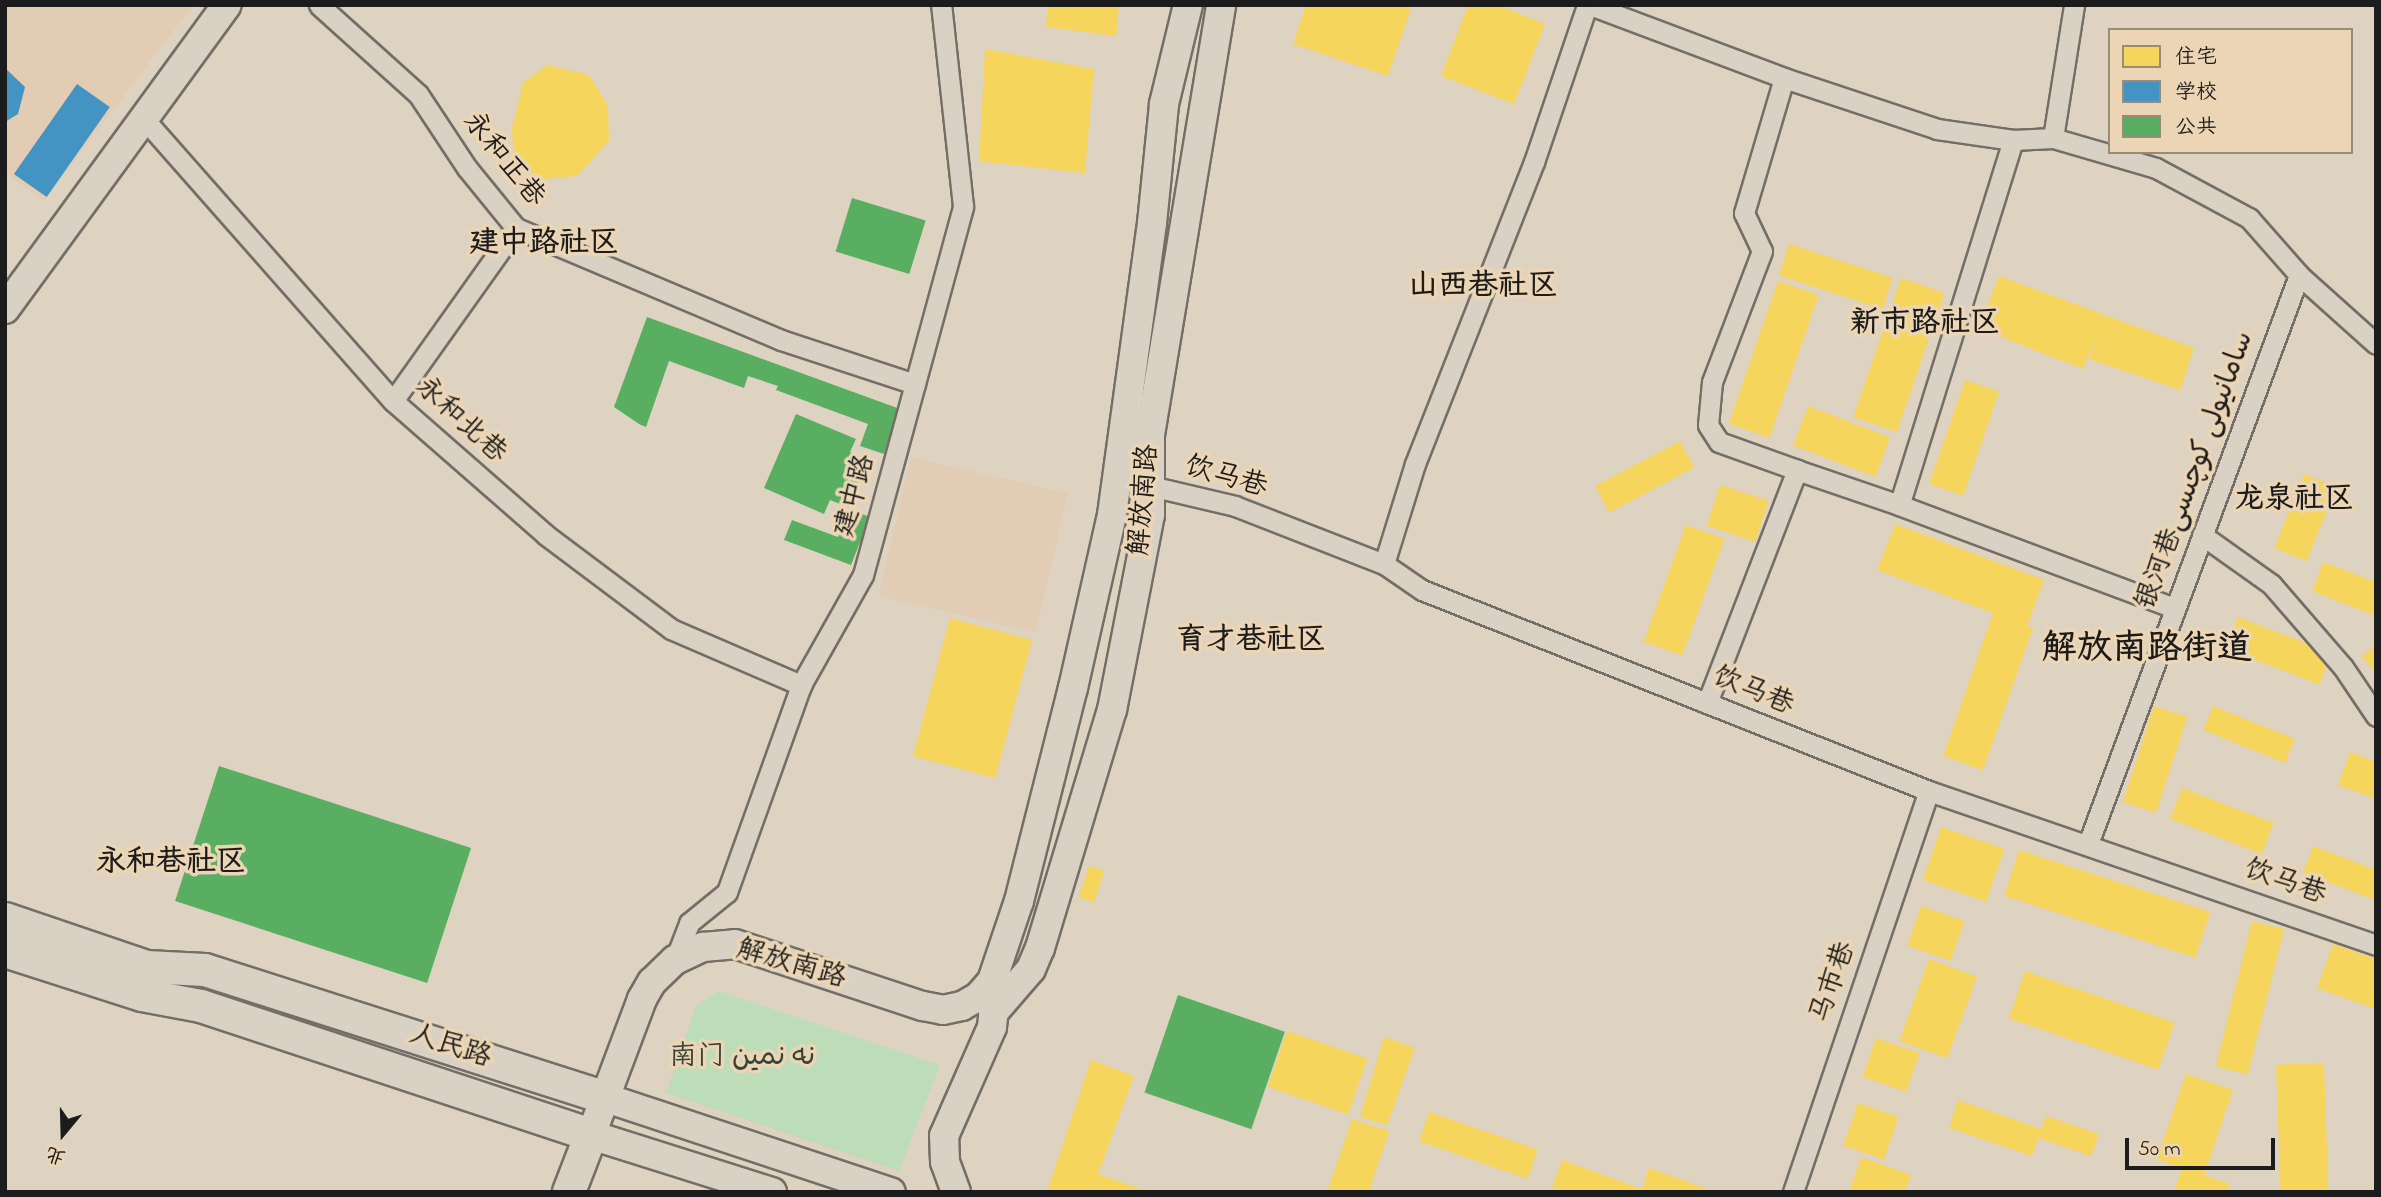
<!DOCTYPE html>
<meta charset="utf-8">
<style>
body{margin:0}
#map{position:relative;width:2381px;height:1197px;overflow:hidden;background:#ded2c1;font-family:"Indie Flower","Playpen Sans Arabic","LXGW WenKai TC",sans-serif}
div>[style]{position:absolute}
.built>*{inset:0;background:#e2cdb4;transform-origin:0 0}
.green>*{inset:0;background:#bddcb8}
.homes>*{inset:0;background:#f6d55c;transform-origin:0 0}
.schools>*{inset:0;background:#4393c3;transform-origin:0 0}
.public>*{inset:0;background:#5aae61;transform-origin:0 0}
.roads{filter:drop-shadow(2px 0 #736e66) drop-shadow(-2px 0 #736e66) drop-shadow(0 2px #736e66) drop-shadow(0 -2px #736e66)}
.minor>*{height:19px;margin:-9.5px;padding:0 9.5px;transform-origin:9.5px;border-radius:9.5px;background:#dad1c5}
.secondary>*{height:28px;margin:-14px;padding:0 14px;transform-origin:14px;border-radius:14px;background:#dad1c5}
.primary>*{height:32px;margin:-16px;padding:0 16px;transform-origin:16px;border-radius:16px;background:#dad1c5}
span{translate:-50% -50%;white-space:nowrap;text-align:center;line-height:1.15;-webkit-text-stroke:7px #ebd5b4;paint-order:stroke}
.street-label{font-size:28px;color:#1c1c1c}
.park-label{font-size:28px;color:#37443a}
.neighbourhood-label{font-size:30px;color:#1c1c1c;font-weight:700}
.district-label{font-size:35px;color:#1c1c1c;font-weight:700}
.frame{position:absolute;inset:0;border:7px solid #1c1c1c;pointer-events:none}
.legend{position:absolute;left:2108px;top:28px;width:245px;height:126px;box-sizing:border-box;background:#ebd5b4;border:2px solid #988b77;margin:0;padding:9px 12px;list-style:none;font-size:21px;color:#1c1c1c}
.legend li{display:flex;align-items:center;gap:14px;height:35px}
.legend b{width:35px;border:2px solid #988b77}
.north{position:absolute;left:28px;top:1099px;width:70px;height:70px;-webkit-text-stroke:5px #ebd5b4;paint-order:stroke;rotate:199deg;font-size:19px;font-weight:700;line-height:28px;text-align:center;color:#1c1c1c}
.north::after{content:'';display:block;margin:auto;width:24px;height:32px;background:#1c1c1c;clip-path:polygon(50% 0,100% 100%,50% 72%,0 100%)}
.scale{position:absolute;left:2125px;top:1138px;width:150px;height:32px;box-sizing:border-box;border:4px solid #1c1c1c;border-top:0;padding-left:9px;font-size:21px;line-height:24px;white-space:nowrap;color:#1c1c1c;-webkit-text-stroke:5px #ebd5b4;paint-order:stroke}
</style>
<div id="map">
<div class="built">
<div style="clip-path:polygon(5px 5px,193px 5px,44px 201px,5px 173px)"></div>
<div style="left:911px;top:457px;width:161px;height:143px;rotate:13deg"></div>
</div>
<div class="green">
<div style="clip-path:polygon(719px 991px,940px 1065px,899px 1171px,666px 1093px,696px 1005px)"></div>
</div>
<div class="homes">
<div style="clip-path:polygon(1048px 5px,1119px 5px,1116px 36px,1046px 27px)"></div>
<div style="clip-path:polygon(1306px 5px,1412px 5px,1388px 76px,1293px 44px)"></div>
<div style="clip-path:polygon(1468px 5px,1497px 5px,1545px 24px,1514px 104px,1441px 76px)"></div>
<div style="clip-path:polygon(985px 49px,1094px 69px,1085px 173px,979px 161px)"></div>
<div style="clip-path:polygon(547px 65px,589px 75px,608px 106px,609px 141px,577px 176px,541px 179px,514px 161px,512px 128px,523px 83px)"></div>
<div style="left:1789px;top:244px;width:109px;height:33px;rotate:18deg"></div>
<div style="clip-path:polygon(1999px 276px,2194px 348px,2180px 390px,2089px 359px,2098px 332px,2083px 369px,1979px 328px)"></div>
<div style="left:1901px;top:278px;width:46px;height:147px;rotate:19deg"></div>
<div style="left:1778px;top:281px;width:43px;height:151px;rotate:19deg"></div>
<div style="left:1965px;top:380px;width:36px;height:110px;rotate:19deg"></div>
<div style="left:1808px;top:406px;width:88px;height:42px;rotate:21deg"></div>
<div style="left:1680px;top:441px;width:30px;height:96px;rotate:62deg"></div>
<div style="left:2304px;top:474px;width:35px;height:80px;rotate:22deg"></div>
<div style="left:1720px;top:485px;width:51px;height:43px;rotate:18deg"></div>
<div style="clip-path:polygon(1895px 524px,2044px 580px,2027px 626px,2033px 628px,1983px 770px,1943px 756px,1993px 613px,1877px 570px)"></div>
<div style="left:1686px;top:525px;width:41px;height:124px;rotate:20deg"></div>
<div style="clip-path:polygon(2323px 562px,2376px 582px,2376px 616px,2312px 591px)"></div>
<div style="left:2238px;top:617px;width:100px;height:34px;rotate:21deg"></div>
<div style="left:950px;top:618px;width:85px;height:143px;rotate:15deg"></div>
<div style="clip-path:polygon(2376px 645px,2376px 674px,2362px 656px)"></div>
<div style="left:2154px;top:706px;width:35px;height:101px;rotate:18deg"></div>
<div style="left:2213px;top:706px;width:88px;height:26px;rotate:22deg"></div>
<div style="clip-path:polygon(2350px 752px,2376px 762px,2376px 799px,2338px 785px)"></div>
<div style="left:2182px;top:788px;width:98px;height:33px;rotate:21deg"></div>
<div style="left:1941px;top:827px;width:67px;height:56px;rotate:19deg"></div>
<div style="clip-path:polygon(2313px 846px,2376px 870px,2376px 900px,2303px 873px)"></div>
<div style="left:2019px;top:850px;width:201px;height:48px;rotate:18deg"></div>
<div style="left:1089px;top:866px;width:16px;height:33px;rotate:18deg"></div>
<div style="left:1921px;top:906px;width:46px;height:42px;rotate:19deg"></div>
<div style="left:2252px;top:921px;width:33px;height:150px;rotate:14deg"></div>
<div style="clip-path:polygon(2333px 944px,2376px 959px,2376px 1009px,2317px 988px)"></div>
<div style="left:1929px;top:959px;width:51px;height:87px;rotate:20deg"></div>
<div style="left:2025px;top:971px;width:158px;height:50px;rotate:19deg"></div>
<div style="left:1287px;top:1031px;width:85px;height:59px;rotate:19deg"></div>
<div style="clip-path:polygon(1384px 1037px,1415px 1048px,1387px 1125px,1360px 1117px)"></div>
<div style="left:1876px;top:1038px;width:46px;height:41px;rotate:19deg"></div>
<div style="clip-path:polygon(1091px 1060px,1134px 1076px,1098px 1174px,1149px 1192px,1047px 1192px)"></div>
<div style="left:2324px;top:1063px;width:129px;height:48px;rotate:88deg"></div>
<div style="clip-path:polygon(2186px 1074px,2233px 1090px,2204px 1175px,2230px 1184px,2227px 1192px,2174px 1192px,2182px 1168px,2157px 1159px)"></div>
<div style="clip-path:polygon(1958px 1100px,2041px 1129px,2046px 1116px,2099px 1134px,2091px 1156px,2038px 1138px,2032px 1156px,1949px 1128px)"></div>
<div style="left:1858px;top:1103px;width:43px;height:45px;rotate:19deg"></div>
<div style="left:1429px;top:1112px;width:115px;height:31px;rotate:19deg"></div>
<div style="clip-path:polygon(1352px 1119px,1389px 1131px,1369px 1192px,1327px 1192px)"></div>
<div style="clip-path:polygon(1861px 1157px,1911px 1175px,1905px 1192px,1849px 1192px)"></div>
<div style="clip-path:polygon(1562px 1160px,1642px 1189px,1649px 1168px,1716px 1192px,1564px 1192px,1552px 1187px)"></div>
</div>
<div class="schools">
<div style="clip-path:polygon(5px 68px,25px 87px,18px 114px,5px 122px)"></div>
<div style="left:77px;top:84px;width:40px;height:110px;rotate:35deg"></div>
</div>
<div class="public">
<div style="left:852px;top:198px;width:77px;height:56px;rotate:17deg"></div>
<div style="clip-path:polygon(647px 317px,900px 409px,884px 454px,860px 446px,868px 424px,776px 390px,778px 386px,748px 376px,744px 388px,669px 361px,646px 427px,639px 424px,614px 407px)"></div>
<div style="clip-path:polygon(796px 414px,856px 439px,850px 452px,868px 460px,848px 507px,830px 500px,824px 514px,764px 488px)"></div>
<div style="clip-path:polygon(849px 509px,870px 517px,851px 565px,784px 540px,792px 520px,838px 537px)"></div>
<div style="left:219px;top:766px;width:265px;height:142px;rotate:18deg"></div>
<div style="left:1178px;top:995px;width:113px;height:103px;rotate:19deg"></div>
</div>
<div class="roads">
<div class="minor">
<div style="left:319px;top:5px;width:133px;rotate:42deg"></div>
<div style="left:418px;top:94px;width:89px;rotate:56.5deg"></div>
<div style="left:467px;top:168px;width:77px;rotate:50.8deg"></div>
<div style="left:516px;top:228px;width:288px;rotate:22.9deg"></div>
<div style="left:781px;top:340px;width:141px;rotate:18.2deg"></div>
<div style="left:1590px;top:5px;width:207px;rotate:20.6deg"></div>
<div style="left:1784px;top:78px;width:161px;rotate:18.4deg"></div>
<div style="left:1937px;top:129px;width:77px;rotate:8.2deg"></div>
<div style="left:2013px;top:140px;width:40px;rotate:-2.9deg"></div>
<div style="left:2053px;top:138px;width:107px;rotate:16.2deg"></div>
<div style="left:2156px;top:168px;width:106px;rotate:28.3deg"></div>
<div style="left:2249px;top:218px;width:76px;rotate:48.7deg"></div>
<div style="left:2299px;top:275px;width:103px;rotate:41.9deg"></div>
<div style="left:1784px;top:78px;width:141px;rotate:106.5deg"></div>
<div style="left:1744px;top:213px;width:42px;rotate:64.7deg"></div>
<div style="left:1762px;top:251px;width:140px;rotate:110.9deg"></div>
<div style="left:1712px;top:382px;width:43px;rotate:95.3deg"></div>
<div style="left:1708px;top:425px;width:20px;rotate:57deg"></div>
<div style="left:1719px;top:442px;width:83px;rotate:19.7deg"></div>
<div style="left:145px;top:120px;width:375px;rotate:48.6deg"></div>
<div style="left:393px;top:401px;width:203px;rotate:41.2deg"></div>
<div style="left:546px;top:535px;width:156px;rotate:36.9deg"></div>
<div style="left:671px;top:629px;width:142px;rotate:23.3deg"></div>
<div style="left:2053px;top:138px;width:135px;rotate:-81deg"></div>
<div style="left:2013px;top:140px;width:382px;rotate:107.3deg"></div>
<div style="left:1899px;top:505px;width:295px;rotate:20.5deg"></div>
<div style="left:393px;top:401px;width:212px;rotate:-54.6deg"></div>
<div style="left:1116px;top:478px;width:122px;rotate:13.2deg"></div>
<div style="left:1235px;top:506px;width:160px;rotate:21.3deg"></div>
<div style="left:1384px;top:564px;width:46px;rotate:34.4deg"></div>
<div style="left:1422px;top:590px;width:545px;rotate:21.63deg"></div>
<div style="left:1929px;top:791px;width:473px;rotate:19deg"></div>
<div style="left:2202px;top:535px;width:85px;rotate:35.4deg"></div>
<div style="left:2271px;top:584px;width:110px;rotate:49.1deg"></div>
<div style="left:2343px;top:667px;width:59px;rotate:56deg"></div>
<div style="left:1384px;top:564px;width:105px;rotate:-72.8deg"></div>
<div style="left:1415px;top:464px;width:325px;rotate:-68.5deg"></div>
<div style="left:1534px;top:162px;width:166px;rotate:-71.3deg"></div>
<div style="left:1707px;top:703px;width:250px;rotate:-68.9deg"></div>
<div style="left:1797px;top:470px;width:108px;rotate:18.9deg"></div>
<div style="left:2088px;top:844px;width:607px;rotate:-69.65deg"></div>
<div style="left:675px;top:960px;width:40px;rotate:-69deg"></div>
<div style="left:689px;top:923px;width:49px;rotate:-39.2deg"></div>
<div style="left:727px;top:892px;width:220px;rotate:-70.3deg"></div>
<div style="left:801px;top:685px;width:126px;rotate:-60.6deg"></div>
<div style="left:863px;top:575px;width:382px;rotate:-74.8deg"></div>
<div style="left:963px;top:206px;width:202px;rotate:-96.2deg"></div>
<div style="left:1793px;top:1192px;width:423px;rotate:-71.3deg"></div>
</div>
<div class="secondary">
<div style="left:5px;top:309px;width:376px;rotate:-53.9deg"></div>
<div style="left:993px;top:1013px;width:58px;rotate:-49.2deg"></div>
<div style="left:1031px;top:969px;width:23px;rotate:-67deg"></div>
<div style="left:1040px;top:948px;width:249px;rotate:-73.2deg"></div>
<div style="left:1112px;top:710px;width:199px;rotate:-79deg"></div>
<div style="left:1150px;top:515px;width:80px;rotate:-90deg"></div>
<div style="left:1150px;top:435px;width:436px;rotate:-80.6deg"></div>
<div style="left:606px;top:1098px;width:300px;rotate:18.3deg"></div>
<div style="left:772px;top:1192px;width:190px;rotate:-162.5deg"></div>
<div style="left:591px;top:1135px;width:145px;rotate:-69.4deg"></div>
<div style="left:642px;top:999px;width:20px;rotate:-60deg"></div>
<div style="left:652px;top:982px;width:32px;rotate:-44deg"></div>
<div style="left:675px;top:960px;width:31px;rotate:-25deg"></div>
<div style="left:703px;top:947px;width:32px;rotate:-5deg"></div>
<div style="left:735px;top:944px;width:198px;rotate:18.3deg"></div>
<div style="left:923px;top:1006px;width:20px;rotate:11deg"></div>
<div style="left:943px;top:1010px;width:19px;rotate:-12deg"></div>
<div style="left:962px;top:1006px;width:20px;rotate:-30deg"></div>
<div style="left:979px;top:996px;width:20px;rotate:-49deg"></div>
<div style="left:992px;top:981px;width:84px;rotate:-71.4deg"></div>
<div style="left:1019px;top:901px;width:220px;rotate:-75.8deg"></div>
<div style="left:1073px;top:688px;width:177px;rotate:-77.3deg"></div>
<div style="left:1112px;top:515px;width:295px;rotate:-82.2deg"></div>
<div style="left:1152px;top:223px;width:120px;rotate:-84.2deg"></div>
<div style="left:1164px;top:104px;width:102px;rotate:-76.4deg"></div>
<div style="left:956px;top:1192px;width:32px;rotate:-110deg"></div>
<div style="left:945px;top:1162px;width:26px;rotate:-92deg"></div>
<div style="left:944px;top:1136px;width:119px;rotate:-66.2deg"></div>
<div style="left:992px;top:1027px;width:30px;rotate:-84deg"></div>
</div>
<div class="primary">
<div style="left:5px;top:919px;width:150px;rotate:18.7deg"></div>
<div style="left:147px;top:967px;width:58px;rotate:3deg"></div>
<div style="left:205px;top:970px;width:421px;rotate:17.7deg"></div>
<div style="left:5px;top:951px;width:144px;rotate:17.8deg"></div>
<div style="left:142px;top:995px;width:60px;rotate:10.6deg"></div>
<div style="left:201px;top:1006px;width:411px;rotate:18.3deg"></div>
<div style="left:591px;top:1135px;width:61px;rotate:111.1deg"></div>
</div>
</div>
<div class="street-label">
<span style="left:503px;top:160px;rotate:51deg">永和正巷</span>
<span style="left:460px;top:421px;rotate:42deg">永和北巷</span>
<span style="left:2196px;top:471px;rotate:-70deg">银河巷سامانيولى كوچىسى</span>
<span style="left:1226px;top:478px;rotate:16deg">饮马巷</span>
<span style="left:856px;top:496px;rotate:-75deg">建中路</span>
<span style="left:1145px;top:500px;rotate:-85deg">解放南路</span>
<span style="left:1753px;top:692px;rotate:22deg">饮马巷</span>
<span style="left:2285px;top:883px;rotate:19deg">饮马巷</span>
<span style="left:791px;top:965px;rotate:16deg">解放南路</span>
<span style="left:1834px;top:983px;rotate:-71deg">马市巷</span>
<span style="left:450px;top:1047px;rotate:18deg">人民路</span>
</div>
<div class="park-label">
<span style="left:742px;top:1058px">南门 نە نمين</span>
</div>
<div class="neighbourhood-label">
<span style="left:544px;top:244px">建中路社区</span>
<span style="left:1483px;top:287px">山西巷社区</span>
<span style="left:1925px;top:324px">新市路社区</span>
<span style="left:2294px;top:500px">龙泉社区</span>
<span style="left:1251px;top:641px">育才巷社区</span>
<span style="left:171px;top:863px">永和巷社区</span>
</div>
<div class="district-label">
<span style="left:2147px;top:650px">解放南路街道</span>
</div>
<div class="frame"></div>
<ul class="legend">
<li><b style="height:19px;background:#f6d55c"></b>住宅</li>
<li><b style="height:19px;background:#4393c3"></b>学校</li>
<li><b style="height:19px;background:#5aae61"></b>公共</li>
</ul>
<div class="north">北</div>
<div class="scale">50 m</div>
</div>
